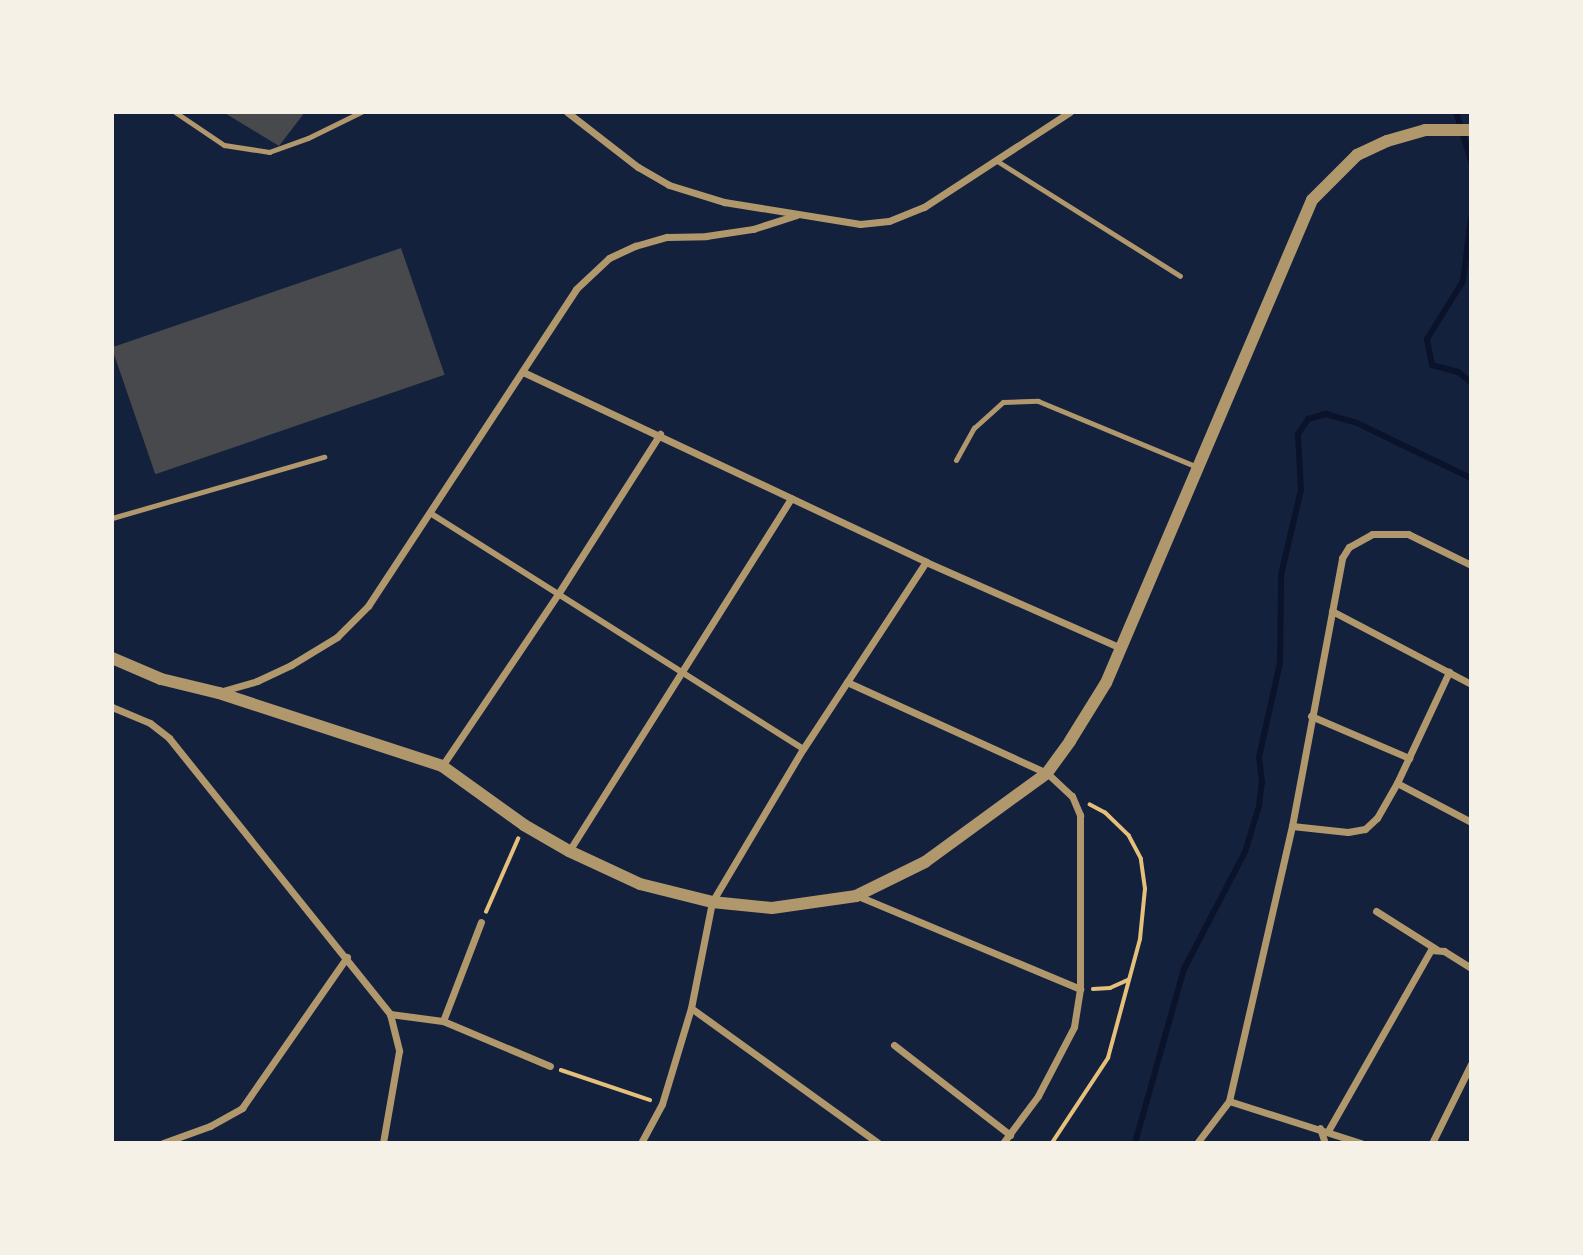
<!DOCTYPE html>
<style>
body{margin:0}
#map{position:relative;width:1583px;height:1255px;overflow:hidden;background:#14213d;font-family:Figtree,sans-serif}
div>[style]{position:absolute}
.stream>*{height:6px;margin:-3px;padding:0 3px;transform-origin:3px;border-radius:3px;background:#0b132b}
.building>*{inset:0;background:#48494c;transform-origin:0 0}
.path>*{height:3.5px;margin:-1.75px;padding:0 1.75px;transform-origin:1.75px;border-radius:1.75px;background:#e5c07b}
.service>*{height:5px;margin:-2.5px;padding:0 2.5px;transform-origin:2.5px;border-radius:2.5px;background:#b1986c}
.pedestrian>*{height:6px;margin:-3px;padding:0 3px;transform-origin:3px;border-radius:3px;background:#b1986c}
.minor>*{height:7px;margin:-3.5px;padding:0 3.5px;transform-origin:3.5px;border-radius:3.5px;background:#b1986c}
.tertiary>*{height:12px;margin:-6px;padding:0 6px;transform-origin:6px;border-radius:6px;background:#b1986c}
span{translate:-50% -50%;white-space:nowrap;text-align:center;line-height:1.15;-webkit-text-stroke:5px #f6f1e7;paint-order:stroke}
.frame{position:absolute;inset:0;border:114px solid #f6f1e7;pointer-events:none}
</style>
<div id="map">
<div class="stream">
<div style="left:1456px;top:112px;width:51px;rotate:73deg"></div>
<div style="left:1471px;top:217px;width:64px;rotate:97.1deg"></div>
<div style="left:1463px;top:281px;width:68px;rotate:121.8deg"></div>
<div style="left:1427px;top:339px;width:26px;rotate:79deg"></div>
<div style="left:1432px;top:365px;width:27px;rotate:15deg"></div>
<div style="left:1458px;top:372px;width:16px;rotate:38deg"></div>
<div style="left:1135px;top:1143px;width:181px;rotate:-74.3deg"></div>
<div style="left:1184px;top:969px;width:132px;rotate:-62.5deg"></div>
<div style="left:1245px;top:852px;width:48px;rotate:-73.1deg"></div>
<div style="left:1259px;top:806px;width:24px;rotate:-83deg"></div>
<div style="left:1262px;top:782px;width:25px;rotate:-97deg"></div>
<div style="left:1259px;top:757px;width:96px;rotate:-77.4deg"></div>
<div style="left:1280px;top:663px;width:88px;rotate:-89.3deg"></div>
<div style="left:1281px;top:575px;width:87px;rotate:-76.8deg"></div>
<div style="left:1301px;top:490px;width:56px;rotate:-93.1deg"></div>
<div style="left:1298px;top:434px;width:18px;rotate:-56deg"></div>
<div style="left:1308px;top:419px;width:19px;rotate:-16deg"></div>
<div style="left:1326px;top:414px;width:32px;rotate:16deg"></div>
<div style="left:1357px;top:423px;width:127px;rotate:25.8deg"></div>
</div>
<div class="building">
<div style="clip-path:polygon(223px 112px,305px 112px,279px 146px)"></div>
<div style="left:401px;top:248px;width:134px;height:306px;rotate:71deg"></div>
</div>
<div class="path">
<div style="left:486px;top:912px;width:80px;rotate:-66.3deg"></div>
<div style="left:1093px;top:989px;width:17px;rotate:-3deg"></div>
<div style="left:1110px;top:988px;width:20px;rotate:-24deg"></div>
<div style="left:561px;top:1070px;width:94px;rotate:18.6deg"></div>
<div style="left:1052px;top:1143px;width:102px;rotate:-56.6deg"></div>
<div style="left:1108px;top:1058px;width:123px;rotate:-74.9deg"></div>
<div style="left:1140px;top:939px;width:50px;rotate:-84.3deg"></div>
<div style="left:1145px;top:889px;width:30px;rotate:-98deg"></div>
<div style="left:1141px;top:859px;width:26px;rotate:-118deg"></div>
<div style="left:1129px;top:836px;width:33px;rotate:-136deg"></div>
<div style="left:1105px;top:813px;width:17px;rotate:-152deg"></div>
</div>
<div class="service">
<div style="left:175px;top:112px;width:59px;rotate:34deg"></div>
<div style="left:224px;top:145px;width:46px;rotate:8.8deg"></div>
<div style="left:269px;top:152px;width:41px;rotate:-19.7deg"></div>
<div style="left:308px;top:138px;width:59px;rotate:-26.1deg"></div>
<div style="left:997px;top:161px;width:216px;rotate:32.1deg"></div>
<div style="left:956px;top:460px;width:37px;rotate:-61deg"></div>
<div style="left:974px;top:428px;width:39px;rotate:-42deg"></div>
<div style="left:1003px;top:402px;width:35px;rotate:-2deg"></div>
<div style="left:1038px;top:401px;width:172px;rotate:22.5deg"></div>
<div style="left:112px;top:518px;width:221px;rotate:-16.1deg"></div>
</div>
<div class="pedestrian">
<div style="left:430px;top:513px;width:441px;rotate:32.3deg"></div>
</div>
<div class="minor">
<div style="left:567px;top:112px;width:90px;rotate:37.8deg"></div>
<div style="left:638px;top:167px;width:36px;rotate:30deg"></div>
<div style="left:669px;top:185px;width:58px;rotate:17.2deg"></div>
<div style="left:724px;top:202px;width:138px;rotate:9.2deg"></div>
<div style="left:860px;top:224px;width:29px;rotate:-6deg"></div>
<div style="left:889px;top:221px;width:38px;rotate:-22deg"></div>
<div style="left:924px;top:207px;width:174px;rotate:-33.1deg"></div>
<div style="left:523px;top:372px;width:446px;rotate:25.2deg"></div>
<div style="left:926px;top:562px;width:213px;rotate:23.8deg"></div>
<div style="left:1332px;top:611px;width:157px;rotate:27.7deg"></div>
<div style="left:847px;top:682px;width:220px;rotate:24.5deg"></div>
<div style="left:1047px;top:773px;width:34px;rotate:43deg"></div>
<div style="left:1072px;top:796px;width:21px;rotate:67deg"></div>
<div style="left:1080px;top:815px;width:174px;rotate:90deg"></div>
<div style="left:1080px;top:989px;width:38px;rotate:99deg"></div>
<div style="left:1074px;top:1027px;width:78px;rotate:117.6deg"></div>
<div style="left:1038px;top:1096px;width:59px;rotate:126.7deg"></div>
<div style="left:219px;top:692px;width:40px;rotate:-16deg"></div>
<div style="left:257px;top:681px;width:38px;rotate:-25deg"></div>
<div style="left:291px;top:665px;width:54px;rotate:-31.3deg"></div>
<div style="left:337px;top:637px;width:44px;rotate:-45deg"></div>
<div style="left:368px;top:606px;width:379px;rotate:-56.7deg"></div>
<div style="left:576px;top:289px;width:45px;rotate:-43.2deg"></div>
<div style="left:609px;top:258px;width:29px;rotate:-25deg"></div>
<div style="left:635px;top:246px;width:33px;rotate:-16deg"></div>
<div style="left:667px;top:237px;width:39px;rotate:-1deg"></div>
<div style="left:706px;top:236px;width:48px;rotate:-8.5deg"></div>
<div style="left:753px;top:229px;width:46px;rotate:-17.7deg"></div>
<div style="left:112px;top:707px;width:41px;rotate:22.8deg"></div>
<div style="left:150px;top:723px;width:24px;rotate:38deg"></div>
<div style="left:169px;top:738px;width:354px;rotate:51.3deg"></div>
<div style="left:390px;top:1014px;width:38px;rotate:76deg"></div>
<div style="left:399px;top:1051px;width:93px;rotate:99.9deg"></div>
<div style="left:1311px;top:716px;width:107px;rotate:23.2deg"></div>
<div style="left:442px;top:766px;width:207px;rotate:-56deg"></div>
<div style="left:558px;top:594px;width:190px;rotate:-57.5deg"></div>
<div style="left:1397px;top:783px;width:84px;rotate:27.8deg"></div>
<div style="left:1292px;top:826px;width:56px;rotate:6.1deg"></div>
<div style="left:1348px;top:832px;width:17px;rotate:-10deg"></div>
<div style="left:1365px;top:829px;width:16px;rotate:-43deg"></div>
<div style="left:1377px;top:818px;width:40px;rotate:-60.3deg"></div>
<div style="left:1397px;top:783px;width:123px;rotate:-64.9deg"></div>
<div style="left:569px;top:851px;width:417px;rotate:-57.8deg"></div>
<div style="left:858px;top:896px;width:241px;rotate:22.7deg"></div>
<div style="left:1376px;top:911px;width:71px;rotate:32.3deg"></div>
<div style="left:691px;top:1008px;width:231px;rotate:35.8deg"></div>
<div style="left:390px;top:1014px;width:53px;rotate:7.5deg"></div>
<div style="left:443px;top:1021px;width:116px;rotate:22.8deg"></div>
<div style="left:443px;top:1021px;width:106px;rotate:-69deg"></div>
<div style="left:894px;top:1045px;width:147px;rotate:37.8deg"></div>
<div style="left:1229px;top:1101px;width:139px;rotate:17.7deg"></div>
<div style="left:1320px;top:1128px;width:16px;rotate:72deg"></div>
<div style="left:1328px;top:1131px;width:208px;rotate:-60.4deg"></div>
<div style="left:1431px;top:950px;width:13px;rotate:4deg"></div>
<div style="left:1444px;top:951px;width:32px;rotate:32deg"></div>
<div style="left:163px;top:1143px;width:50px;rotate:-19.9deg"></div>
<div style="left:210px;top:1126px;width:37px;rotate:-29deg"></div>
<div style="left:242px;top:1108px;width:184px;rotate:-55.2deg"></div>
<div style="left:641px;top:1143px;width:44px;rotate:-61.7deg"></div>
<div style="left:662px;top:1104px;width:100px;rotate:-73.2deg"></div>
<div style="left:691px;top:1008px;width:108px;rotate:-78.8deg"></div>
<div style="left:712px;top:902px;width:178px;rotate:-59.3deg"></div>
<div style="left:803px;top:749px;width:224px;rotate:-56.7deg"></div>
<div style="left:1197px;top:1143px;width:53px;rotate:-52.7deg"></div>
<div style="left:1229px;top:1101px;width:282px;rotate:-77.1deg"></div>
<div style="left:1292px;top:826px;width:273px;rotate:-79.4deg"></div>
<div style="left:1342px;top:558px;width:13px;rotate:-58deg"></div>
<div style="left:1349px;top:547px;width:26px;rotate:-29deg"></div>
<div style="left:1372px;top:534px;width:36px"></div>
<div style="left:1408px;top:534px;width:70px;rotate:26.2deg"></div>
<div style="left:1432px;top:1143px;width:88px;rotate:-63.7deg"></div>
</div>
<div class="tertiary">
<div style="left:112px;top:658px;width:53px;rotate:23.2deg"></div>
<div style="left:161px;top:679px;width:60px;rotate:13.6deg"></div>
<div style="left:219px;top:693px;width:235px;rotate:18.1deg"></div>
<div style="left:442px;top:766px;width:101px;rotate:35.7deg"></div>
<div style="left:524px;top:825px;width:52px;rotate:30deg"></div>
<div style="left:569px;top:851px;width:78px;rotate:24.9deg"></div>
<div style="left:640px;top:884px;width:74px;rotate:14deg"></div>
<div style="left:712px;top:902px;width:60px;rotate:5.7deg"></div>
<div style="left:772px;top:908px;width:85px;rotate:-8.1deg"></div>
<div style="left:856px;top:896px;width:77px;rotate:-26.2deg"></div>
<div style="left:925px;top:862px;width:151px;rotate:-36.1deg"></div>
<div style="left:1047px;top:773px;width:39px;rotate:-54deg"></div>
<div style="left:1070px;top:741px;width:68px;rotate:-58.2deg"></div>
<div style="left:1106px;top:683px;width:525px;rotate:-66.9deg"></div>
<div style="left:1312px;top:200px;width:64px;rotate:-45deg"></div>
<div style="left:1357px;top:155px;width:33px;rotate:-25deg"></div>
<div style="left:1387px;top:141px;width:40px;rotate:-16deg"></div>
<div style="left:1425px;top:130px;width:46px"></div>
</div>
<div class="frame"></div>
</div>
